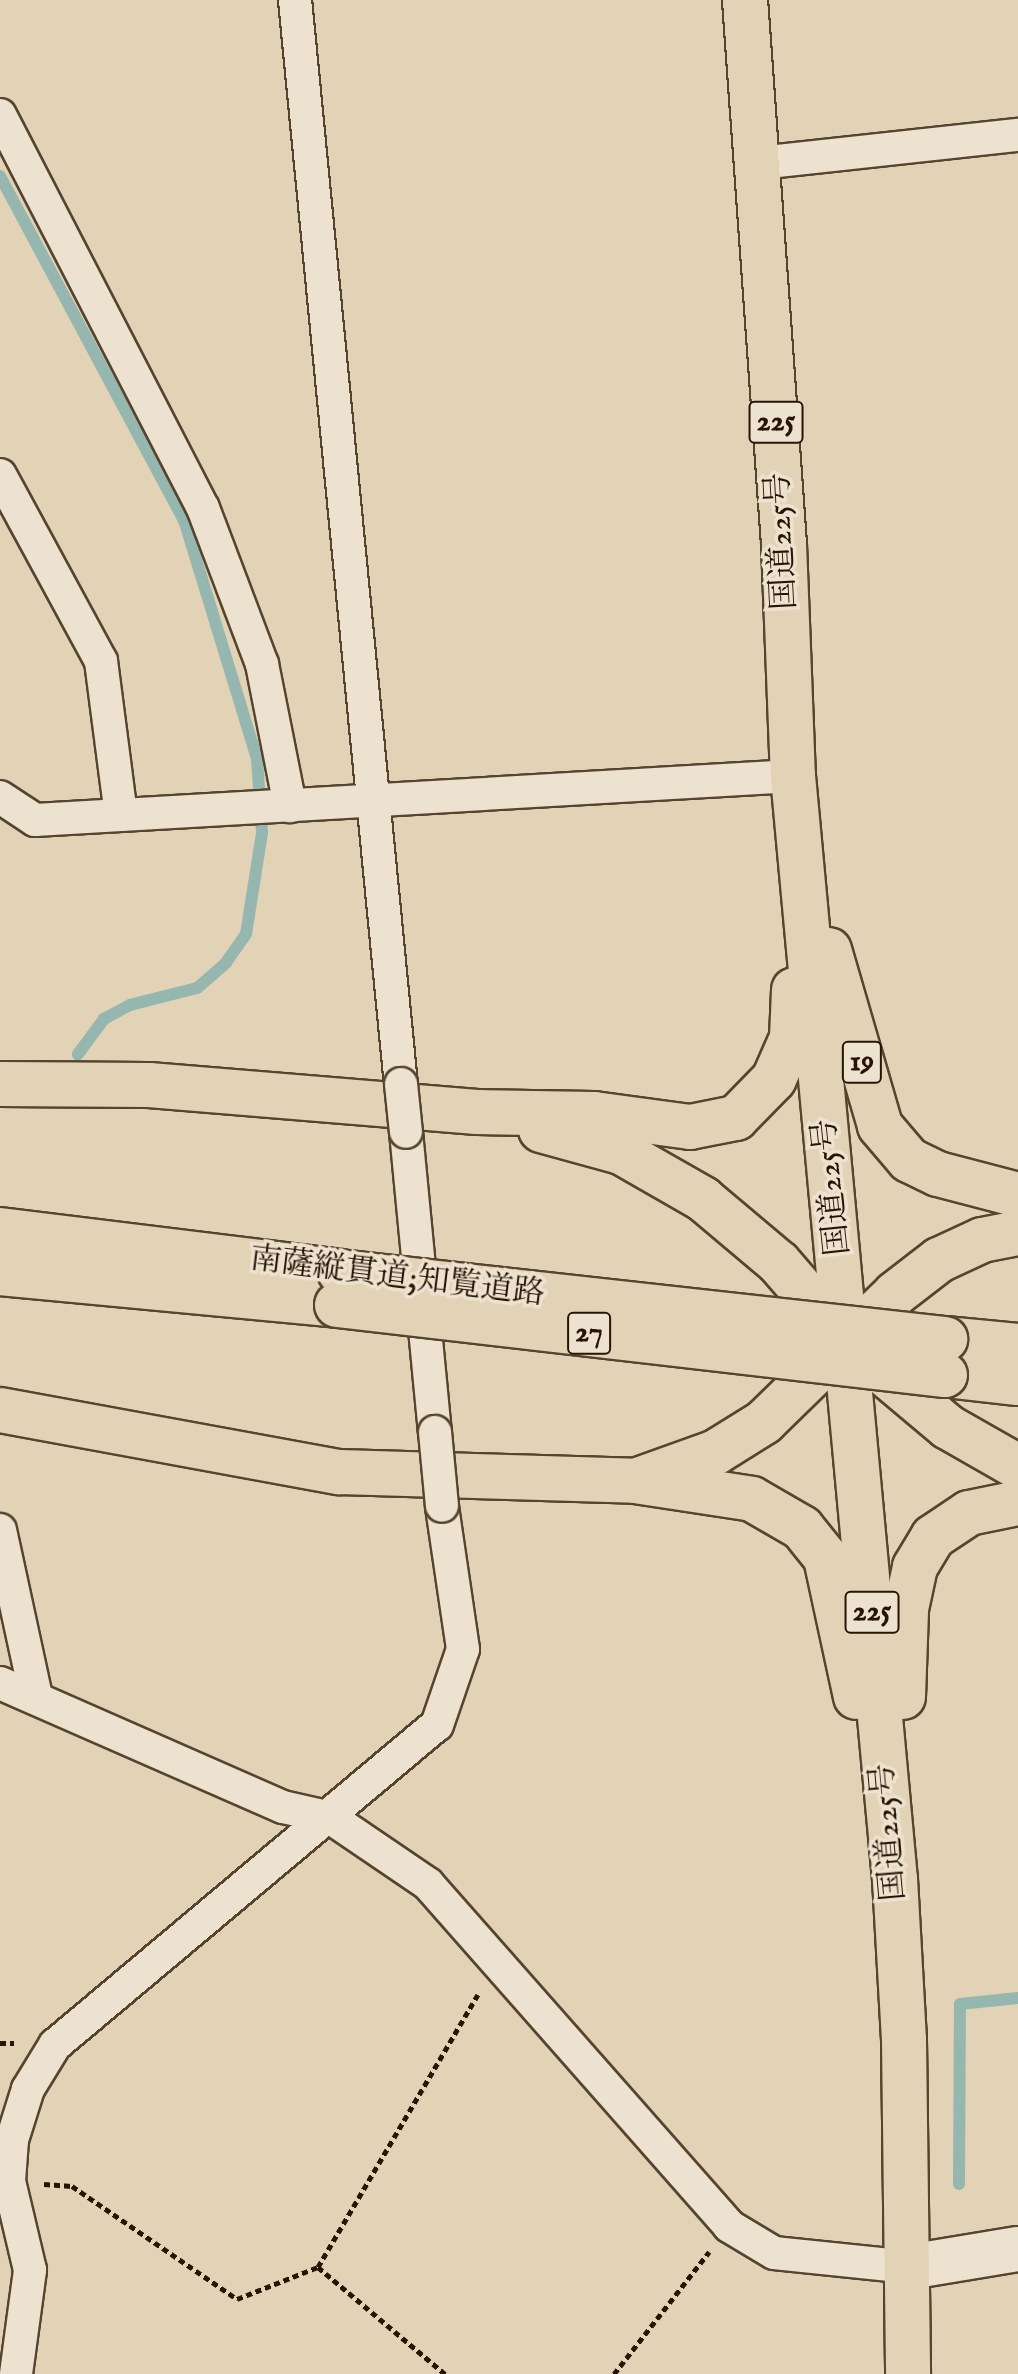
<!DOCTYPE html>
<meta charset="utf-8">
<style>
body{margin:0}
#map{position:relative;width:1018px;height:2374px;overflow:hidden;background:#e3d3b6;font-family:"IM FELL English","Noto Serif JP",serif}
div>[style]{position:absolute}
.stream>*{height:12px;margin:-6px;padding:0 6px;transform-origin:6px;border-radius:6px;background:#95b7af}
.path>*{height:5px;margin-top:-2.5px;transform-origin:0;background:repeating-linear-gradient(90deg,#271402 0 6px,transparent 0 10px)}
.roads{filter:drop-shadow(2px 0 #56442f) drop-shadow(-2px 0 #56442f) drop-shadow(0 2px #56442f) drop-shadow(0 -2px #56442f)}
.street>*{height:32px;margin:-16px;padding:0 16px;transform-origin:16px;border-radius:16px;background:#ede2d0}
.secondary>*{height:44px;margin:-22px;padding:0 22px;transform-origin:22px;border-radius:22px;background:#ede2d0}
.highway>*{height:44px;margin:-22px;padding:0 22px;transform-origin:22px;border-radius:22px;background:#e3d3b6}
.bridges{filter:drop-shadow(2px 0 #56442f) drop-shadow(-2px 0 #56442f) drop-shadow(0 2px #56442f) drop-shadow(0 -2px #56442f)}
.street-bridge>*{height:32px;margin:-16px;padding:0 16px;transform-origin:16px;border-radius:16px;background:#ede2d0}
.highway-bridge>*{height:44px;margin:-22px;padding:0 22px;transform-origin:22px;border-radius:22px;background:#e3d3b6}
span{translate:-50% -50%;white-space:nowrap;text-align:center;line-height:1.15;-webkit-text-stroke:7px #ede2d0;paint-order:stroke}
.shield-label span{padding:2px 6px;background:#ede2d0;border:2px solid;border-radius:6px;-webkit-text-stroke-width:0}
.shield-label{font-size:30px;color:#271402;font-weight:700}
.street-label{font-size:32px;color:#271402}
</style>
<div id="map">
<div class="stream">
<div style="left:0;top:176px;width:390px;rotate:61.9deg"></div>
<div style="left:184px;top:520px;width:250px;rotate:73deg"></div>
<div style="left:257px;top:759px;width:74px;rotate:86.1deg"></div>
<div style="left:262px;top:833px;width:102px;rotate:99deg"></div>
<div style="left:246px;top:934px;width:35px;rotate:125deg"></div>
<div style="left:226px;top:963px;width:38px;rotate:139deg"></div>
<div style="left:197px;top:988px;width:69px;rotate:165.8deg"></div>
<div style="left:130px;top:1005px;width:30px;rotate:152deg"></div>
<div style="left:104px;top:1019px;width:44px;rotate:126.6deg"></div>
<div style="left:959px;top:2184px;width:180px;rotate:-89.7deg"></div>
<div style="left:960px;top:2004px;width:58px;rotate:-5.9deg"></div>
</div>
<div class="path">
<div style="left:0;top:2043px;width:14px"></div>
<div style="left:44px;top:2184px;width:28px;rotate:4deg"></div>
<div style="left:72px;top:2186px;width:200px;rotate:34.4deg"></div>
<div style="left:237px;top:2299px;width:87px;rotate:-21.6deg"></div>
<div style="left:445px;top:2374px;width:166px;rotate:-139.9deg"></div>
<div style="left:318px;top:2267px;width:316px;rotate:-59.6deg"></div>
<div style="left:614px;top:2374px;width:155px;rotate:-52.1deg"></div>
</div>
<div class="roads">
<div class="street">
<div style="left:295px;top:0;width:1089px;rotate:84.42deg"></div>
<div style="left:0;top:115px;width:442px;rotate:62.7deg"></div>
<div style="left:203px;top:508px;width:167px;rotate:69.3deg"></div>
<div style="left:262px;top:664px;width:145px;rotate:78.8deg"></div>
<div style="left:759px;top:163px;width:261px;rotate:-6.2deg"></div>
<div style="left:0;top:475px;width:212px;rotate:61.5deg"></div>
<div style="left:101px;top:661px;width:155px;rotate:82.6deg"></div>
<div style="left:0;top:797px;width:42px;rotate:33.3deg"></div>
<div style="left:35px;top:820px;width:759px;rotate:-3.32deg"></div>
<div style="left:406px;top:1132px;width:301px;rotate:84.5deg"></div>
<div style="left:0;top:1530px;width:171px;rotate:77.8deg"></div>
<div style="left:0;top:1683px;width:309px;rotate:23.7deg"></div>
<div style="left:283px;top:1807px;width:49px;rotate:12.9deg"></div>
<div style="left:331px;top:1818px;width:117px;rotate:34.2deg"></div>
<div style="left:428px;top:1884px;width:456px;rotate:48.6deg"></div>
<div style="left:729px;top:2226px;width:52px;rotate:31deg"></div>
<div style="left:774px;top:2253px;width:136px;rotate:5.9deg"></div>
<div style="left:16px;top:2374px;width:105px;rotate:-82.3deg"></div>
<div style="left:30px;top:2270px;width:91px;rotate:-103.3deg"></div>
<div style="left:9px;top:2181px;width:41px;rotate:-85.8deg"></div>
<div style="left:12px;top:2140px;width:53px;rotate:-72.6deg"></div>
<div style="left:28px;top:2089px;width:52px;rotate:-58.5deg"></div>
<div style="left:55px;top:2045px;width:498px;rotate:-40deg"></div>
<div style="left:437px;top:1725px;width:80px;rotate:-71.1deg"></div>
<div style="left:463px;top:1649px;width:145px;rotate:-98.4deg"></div>
</div>
<div class="secondary">
<div style="left:909px;top:2267px;width:110px;rotate:-9.4deg"></div>
</div>
<div class="highway">
<div style="left:745px;top:0;width:545px;rotate:85.9deg"></div>
<div style="left:784px;top:544px;width:232px;rotate:87.8deg"></div>
<div style="left:793px;top:776px;width:1108px;rotate:84.72deg"></div>
<div style="left:895px;top:1879px;width:161px;rotate:86.8deg"></div>
<div style="left:904px;top:2040px;width:334px;rotate:89.3deg"></div>
<div style="left:829px;top:950px;width:183px;rotate:73.8deg"></div>
<div style="left:880px;top:1126px;width:45px;rotate:49.5deg"></div>
<div style="left:909px;top:1160px;width:32px;rotate:26deg"></div>
<div style="left:938px;top:1174px;width:83px;rotate:14.7deg"></div>
<div style="left:0;top:1084px;width:149px;rotate:0.4deg"></div>
<div style="left:149px;top:1085px;width:329px;rotate:4.7deg"></div>
<div style="left:477px;top:1112px;width:117px;rotate:1deg"></div>
<div style="left:594px;top:1114px;width:97px;rotate:7.7deg"></div>
<div style="left:690px;top:1127px;width:47px;rotate:-11.1deg"></div>
<div style="left:736px;top:1118px;width:54px;rotate:-45.7deg"></div>
<div style="left:774px;top:1079px;width:45px;rotate:-66.3deg"></div>
<div style="left:792px;top:1038px;width:48px;rotate:-87.6deg"></div>
<div style="left:541px;top:1130px;width:83px;rotate:15.4deg"></div>
<div style="left:621px;top:1152px;width:95px;rotate:29.8deg"></div>
<div style="left:703px;top:1199px;width:99px;rotate:40.1deg"></div>
<div style="left:779px;top:1263px;width:107px;rotate:49.2deg"></div>
<div style="left:849px;top:1344px;width:129px;rotate:40deg"></div>
<div style="left:948px;top:1427px;width:81px;rotate:29.7deg"></div>
<div style="left:0;top:1230px;width:343px;rotate:7deg"></div>
<div style="left:0;top:1273px;width:339px;rotate:5.4deg"></div>
<div style="left:945px;top:1339px;width:73px;rotate:5.5deg"></div>
<div style="left:945px;top:1375px;width:73px;rotate:6.3deg"></div>
<div style="left:0;top:1410px;width:345px;rotate:10.4deg"></div>
<div style="left:339px;top:1472px;width:296px;rotate:1.7deg"></div>
<div style="left:635px;top:1481px;width:118px;rotate:8.7deg"></div>
<div style="left:752px;top:1499px;width:58px;rotate:30.1deg"></div>
<div style="left:802px;top:1528px;width:38px;rotate:51deg"></div>
<div style="left:826px;top:1558px;width:142px;rotate:77.8deg"></div>
<div style="left:641px;top:1479px;width:80px;rotate:-19.8deg"></div>
<div style="left:716px;top:1452px;width:57px;rotate:-32deg"></div>
<div style="left:764px;top:1422px;width:183px;rotate:-44.3deg"></div>
<div style="left:895px;top:1294px;width:56px;rotate:-37.7deg"></div>
<div style="left:939px;top:1260px;width:47px;rotate:-24.9deg"></div>
<div style="left:982px;top:1240px;width:37px;rotate:-11deg"></div>
<div style="left:903px;top:1697px;width:88px;rotate:-88deg"></div>
<div style="left:906px;top:1609px;width:43px;rotate:-77.9deg"></div>
<div style="left:915px;top:1567px;width:35px;rotate:-59deg"></div>
<div style="left:933px;top:1537px;width:43px;rotate:-33.7deg"></div>
<div style="left:969px;top:1513px;width:50px;rotate:-11.5deg"></div>
</div>
</div>
<div class="bridges">
<div class="street-bridge">
<div style="left:401px;top:1084px;width:48px;rotate:84.1deg"></div>
<div style="left:435px;top:1432px;width:74px;rotate:84.6deg"></div>
</div>
<div class="highway-bridge">
<div style="left:340px;top:1272px;width:609px;rotate:6.32deg"></div>
<div style="left:337px;top:1305px;width:612px;rotate:6.57deg"></div>
</div>
</div>
<div class="shield-label">
<span style="left:776px;top:422px">225</span>
<span style="left:862px;top:1062px">19</span>
<span style="left:589px;top:1333px">27</span>
<span style="left:872px;top:1612px">225</span>
</div>
<div class="street-label">
<span style="left:783px;top:541px;rotate:-93deg">国道225号</span>
<span style="left:833px;top:1187px;rotate:-96deg">国道225号</span>
<span style="left:397px;top:1278px;rotate:7deg">南薩縦貫道;知覧道路</span>
<span style="left:890px;top:1832px;rotate:-95deg">国道225号</span>
</div>
</div>
